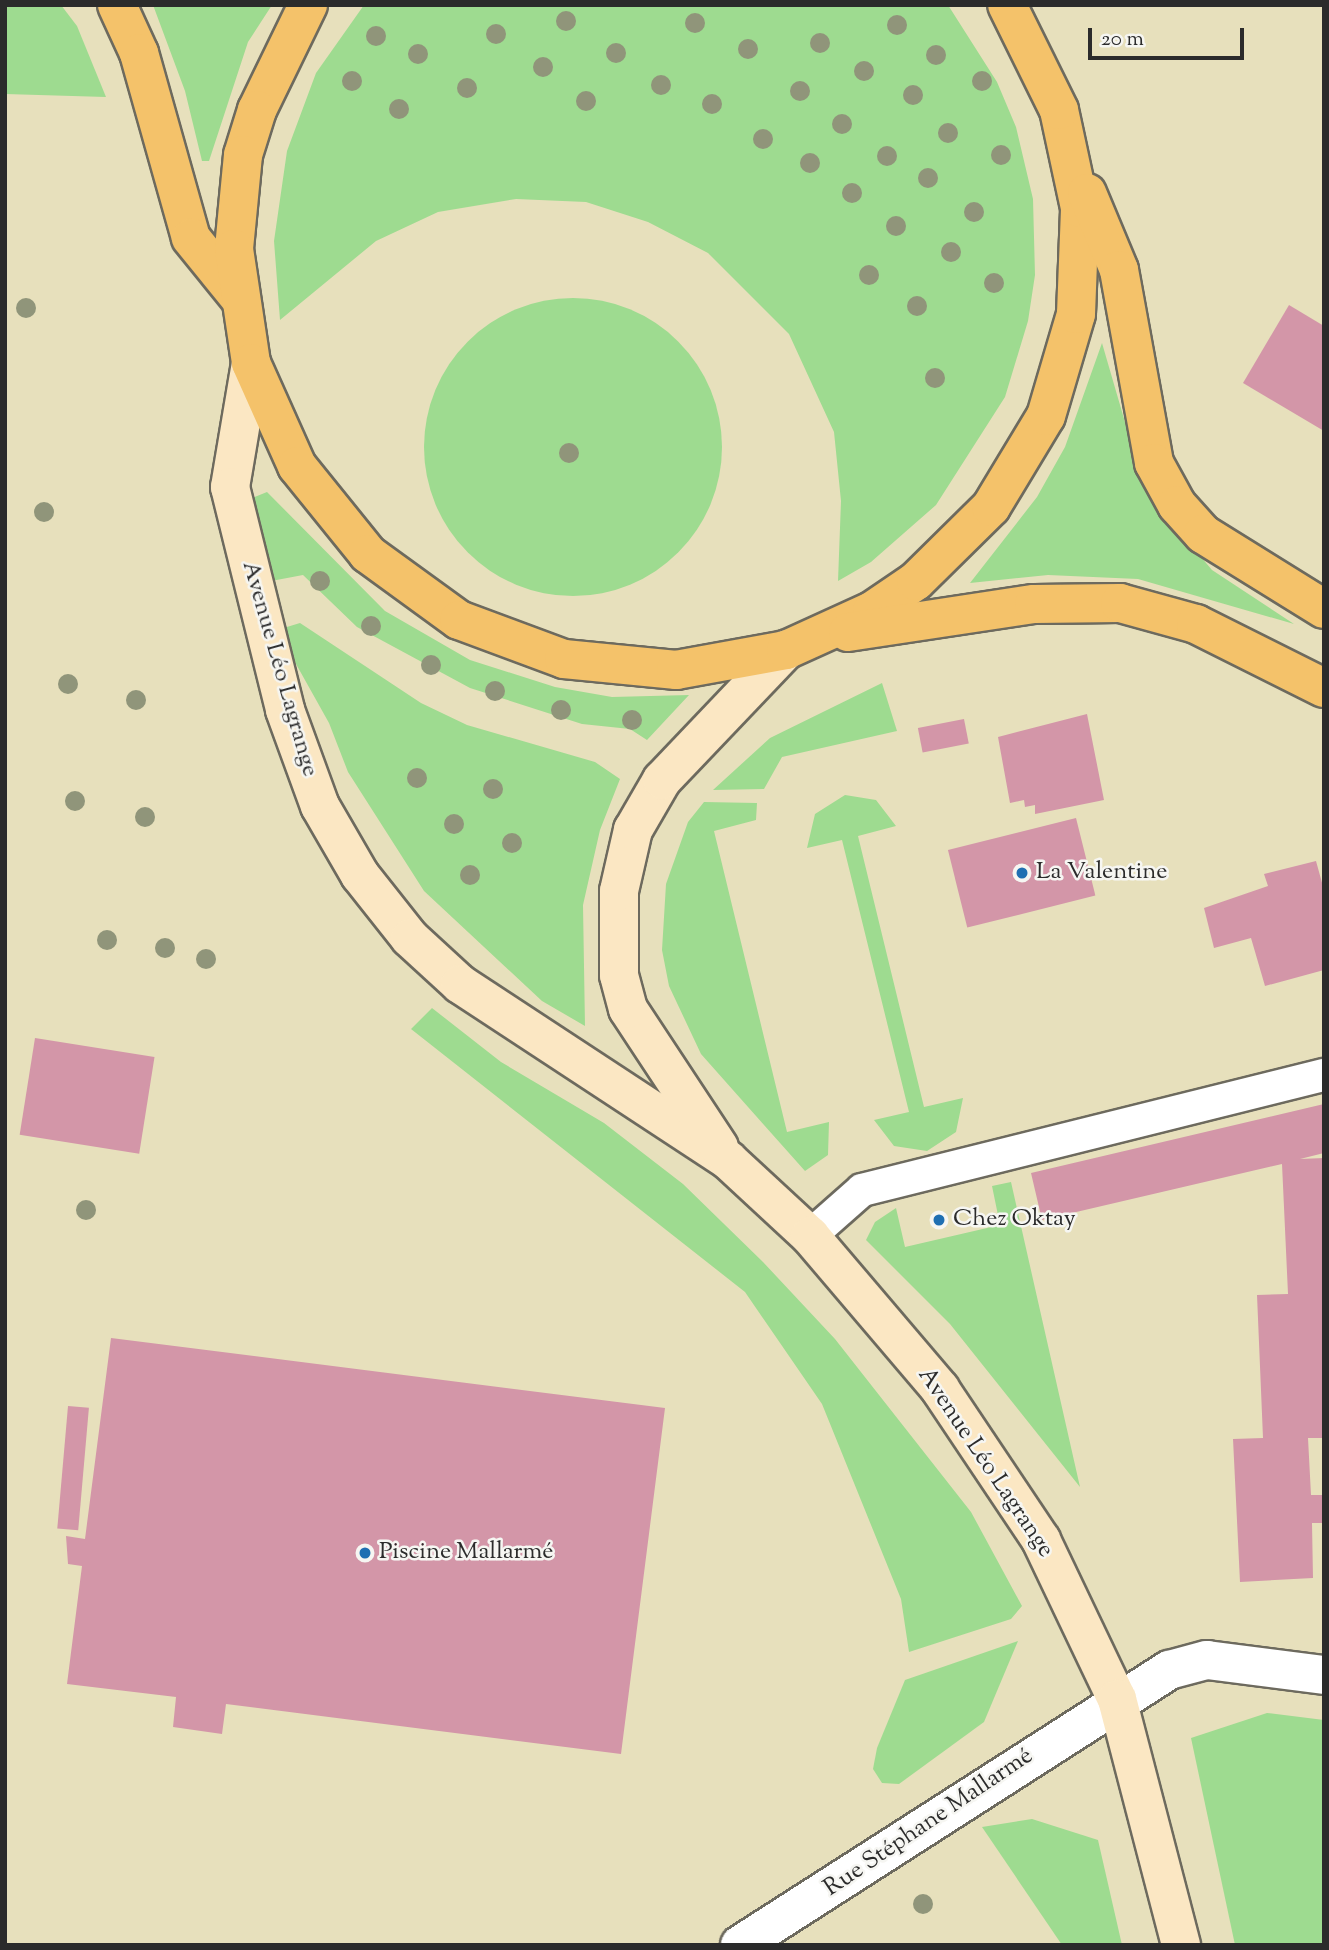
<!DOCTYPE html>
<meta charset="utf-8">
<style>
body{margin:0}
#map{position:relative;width:1329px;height:1950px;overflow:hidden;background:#e7e0bc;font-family:"Sorts Mill Goudy",serif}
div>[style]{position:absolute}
.green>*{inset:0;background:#9edb90}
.round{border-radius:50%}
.building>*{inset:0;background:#d396a8;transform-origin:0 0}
.roads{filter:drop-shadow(2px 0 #6d6a5e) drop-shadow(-2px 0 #6d6a5e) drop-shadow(0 2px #6d6a5e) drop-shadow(0 -2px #6d6a5e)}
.service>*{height:32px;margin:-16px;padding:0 16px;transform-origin:16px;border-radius:16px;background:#fff}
.minor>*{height:38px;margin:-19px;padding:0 19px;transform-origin:19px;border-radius:19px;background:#fff}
.secondary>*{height:38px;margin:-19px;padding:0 19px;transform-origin:19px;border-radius:19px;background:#fbe7c3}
.primary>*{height:38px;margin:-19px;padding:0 19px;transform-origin:19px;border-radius:19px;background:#f4c26a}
.trees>*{width:20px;height:20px;margin:-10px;border-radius:50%;background:#90957a}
.dots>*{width:19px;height:19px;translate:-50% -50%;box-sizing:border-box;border:4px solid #f6f6f2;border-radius:50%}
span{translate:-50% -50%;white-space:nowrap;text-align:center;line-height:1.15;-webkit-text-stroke:5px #f6f6f2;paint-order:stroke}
.street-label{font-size:24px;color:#2b2b2b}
.poi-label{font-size:24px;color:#2b2b2b}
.left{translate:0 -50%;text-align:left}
.frame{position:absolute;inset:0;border:7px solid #2b2b2b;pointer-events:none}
.scale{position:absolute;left:1088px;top:28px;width:156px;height:32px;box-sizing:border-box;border:4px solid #2b2b2b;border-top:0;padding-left:9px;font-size:21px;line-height:24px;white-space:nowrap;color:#2b2b2b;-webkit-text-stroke:5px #f6f6f2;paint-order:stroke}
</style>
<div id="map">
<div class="green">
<div style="clip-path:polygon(5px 5px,61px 5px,77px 26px,106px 97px,5px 94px)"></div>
<div style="clip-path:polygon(153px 5px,272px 5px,248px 42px,209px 161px,202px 161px,185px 91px)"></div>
<div style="clip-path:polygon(364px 5px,948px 5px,997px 82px,1016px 127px,1033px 199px,1035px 275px,1028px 321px,1005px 397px,936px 505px,871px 562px,838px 581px,841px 501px,834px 432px,789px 334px,708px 253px,648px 222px,586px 202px,516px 199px,438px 212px,376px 241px,280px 320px,274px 241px,287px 151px,316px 73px)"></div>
<div class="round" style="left:424px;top:298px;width:298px;height:298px"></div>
<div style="clip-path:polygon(1102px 343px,1145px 491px,1212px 570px,1294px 624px,1138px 579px,1048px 575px,970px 583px,1037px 497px,1065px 447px)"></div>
<div style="clip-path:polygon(267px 492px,385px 611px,470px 660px,555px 687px,612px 697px,689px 695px,647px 740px,630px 729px,582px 724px,470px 688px,357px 627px,303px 575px,266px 582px,252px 498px)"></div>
<div style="clip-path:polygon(300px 623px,421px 703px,467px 725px,595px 762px,620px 779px,600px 830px,583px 905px,585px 1026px,542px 1001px,424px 891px,348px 772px,329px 723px,277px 630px)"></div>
<div style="clip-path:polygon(882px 683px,897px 731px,782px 757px,764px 789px,713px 790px,770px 738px)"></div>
<div style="clip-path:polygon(845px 795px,876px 800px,896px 826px,858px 836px,924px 1107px,963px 1098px,956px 1132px,927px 1151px,894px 1146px,874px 1120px,909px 1112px,842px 840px,807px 848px,815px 814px)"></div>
<div style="clip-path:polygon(704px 802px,757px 803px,756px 820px,714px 831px,787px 1132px,829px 1122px,828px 1155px,805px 1171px,701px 1054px,669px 986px,662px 950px,666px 884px,688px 822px)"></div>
<div style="clip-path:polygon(432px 1008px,501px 1062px,604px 1123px,683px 1184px,763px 1262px,835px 1339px,971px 1512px,1022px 1606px,1011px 1619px,909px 1652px,901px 1599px,822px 1404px,745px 1292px,411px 1029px)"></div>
<div style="clip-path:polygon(1011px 1182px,1080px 1487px,950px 1324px,866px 1240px,875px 1222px,896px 1208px,905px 1247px,1000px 1225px,992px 1186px)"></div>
<div style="clip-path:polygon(1018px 1641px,984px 1722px,899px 1784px,882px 1783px,873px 1769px,877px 1748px,905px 1680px)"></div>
<div style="clip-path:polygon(1267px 1713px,1324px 1720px,1324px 1945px,1235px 1945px,1191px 1738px)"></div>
<div style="clip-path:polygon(1032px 1819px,1098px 1840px,1122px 1945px,1062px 1945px,982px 1827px)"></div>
</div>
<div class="building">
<div style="clip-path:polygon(1289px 305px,1324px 326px,1324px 431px,1243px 383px)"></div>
<div style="clip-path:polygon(1087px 714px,1104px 800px,1035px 814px,1035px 805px,1025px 807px,1024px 800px,1010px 803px,998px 737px)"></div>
<div style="left:964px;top:719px;width:25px;height:47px;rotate:79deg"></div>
<div style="left:1076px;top:818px;width:80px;height:132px;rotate:76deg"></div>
<div style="clip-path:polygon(1316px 861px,1324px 890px,1324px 970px,1265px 986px,1251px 938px,1214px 948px,1204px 908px,1268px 886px,1264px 874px)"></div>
<div style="left:35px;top:1038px;width:121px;height:98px;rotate:9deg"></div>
<div style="clip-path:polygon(1324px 1104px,1324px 1153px,1300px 1159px,1324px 1158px,1324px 1438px,1308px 1438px,1311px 1495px,1322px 1495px,1323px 1523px,1312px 1523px,1313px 1578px,1240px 1582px,1233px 1439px,1263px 1438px,1257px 1295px,1288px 1294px,1282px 1164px,1042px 1220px,1031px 1173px)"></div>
<div style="clip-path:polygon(111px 1338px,665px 1408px,621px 1754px,226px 1704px,222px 1734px,173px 1727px,176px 1697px,67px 1684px,82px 1566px,68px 1564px,66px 1536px,85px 1539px)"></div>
<div style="left:68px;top:1406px;width:21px;height:123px;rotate:5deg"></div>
</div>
<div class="roads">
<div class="service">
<div style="left:810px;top:1236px;width:69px;rotate:-41.5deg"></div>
<div style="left:862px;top:1190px;width:476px;rotate:-14deg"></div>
</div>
<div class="minor">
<div style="left:740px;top:1945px;width:510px;rotate:-32.66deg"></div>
<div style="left:1169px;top:1670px;width:39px;rotate:-15deg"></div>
<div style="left:1207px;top:1660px;width:118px;rotate:7.3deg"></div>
</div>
<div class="secondary">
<div style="left:251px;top:363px;width:126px;rotate:99.6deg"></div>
<div style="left:230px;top:487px;width:230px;rotate:76.1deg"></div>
<div style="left:285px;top:710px;width:102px;rotate:70deg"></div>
<div style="left:320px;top:806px;width:80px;rotate:59.9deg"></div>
<div style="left:360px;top:875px;width:80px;rotate:51.6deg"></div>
<div style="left:410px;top:938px;width:68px;rotate:42.6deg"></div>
<div style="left:460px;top:984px;width:321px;rotate:33.3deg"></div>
<div style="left:728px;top:1160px;width:112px;rotate:42.8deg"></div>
<div style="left:810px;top:1236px;width:201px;rotate:49.6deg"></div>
<div style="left:940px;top:1389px;width:182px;rotate:56.2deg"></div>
<div style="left:1041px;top:1540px;width:176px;rotate:64.5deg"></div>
<div style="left:1117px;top:1699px;width:254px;rotate:75.4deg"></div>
<div style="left:719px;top:1147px;width:165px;rotate:-123.4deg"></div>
<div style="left:628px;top:1009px;width:35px;rotate:-105deg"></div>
<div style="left:619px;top:975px;width:84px;rotate:-90deg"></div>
<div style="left:619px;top:891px;width:63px;rotate:-77.1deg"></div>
<div style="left:633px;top:830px;width:58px;rotate:-59.9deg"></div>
<div style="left:662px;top:780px;width:180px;rotate:-46.4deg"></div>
</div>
<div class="primary">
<div style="left:117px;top:5px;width:53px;rotate:65.4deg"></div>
<div style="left:139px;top:53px;width:192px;rotate:74.3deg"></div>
<div style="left:191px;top:238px;width:75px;rotate:51deg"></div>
<div style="left:308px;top:5px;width:117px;rotate:115.9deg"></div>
<div style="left:257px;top:110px;width:47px;rotate:107.3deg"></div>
<div style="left:243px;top:155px;width:94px;rotate:95.5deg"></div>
<div style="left:234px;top:249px;width:115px;rotate:81.5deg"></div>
<div style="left:251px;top:363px;width:113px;rotate:65.9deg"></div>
<div style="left:297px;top:466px;width:113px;rotate:51.1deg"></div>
<div style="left:368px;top:554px;width:112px;rotate:36deg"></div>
<div style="left:459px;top:620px;width:112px;rotate:20.4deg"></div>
<div style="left:564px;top:659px;width:113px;rotate:5.6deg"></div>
<div style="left:676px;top:670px;width:112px;rotate:-10.3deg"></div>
<div style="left:786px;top:650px;width:94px;rotate:-24.4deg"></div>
<div style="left:872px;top:611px;width:53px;rotate:-34.3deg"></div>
<div style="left:916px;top:581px;width:105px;rotate:-44.6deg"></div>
<div style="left:991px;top:507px;width:106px;rotate:-58.9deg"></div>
<div style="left:1046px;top:416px;width:106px;rotate:-73.6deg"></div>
<div style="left:1076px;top:314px;width:106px;rotate:-87.8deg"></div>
<div style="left:1080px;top:208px;width:100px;rotate:-102.1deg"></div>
<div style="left:1059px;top:110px;width:117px;rotate:-116.3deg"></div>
<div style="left:1087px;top:193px;width:83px;rotate:67.4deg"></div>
<div style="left:1119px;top:270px;width:196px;rotate:79.7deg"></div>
<div style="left:1154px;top:463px;width:48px;rotate:61.3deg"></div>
<div style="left:1177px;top:505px;width:39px;rotate:48deg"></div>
<div style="left:1203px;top:534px;width:142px;rotate:31.8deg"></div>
<div style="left:848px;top:632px;width:188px;rotate:-8.6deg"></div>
<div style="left:1034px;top:604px;width:86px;rotate:-0.7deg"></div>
<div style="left:1120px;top:603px;width:79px;rotate:15.4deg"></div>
<div style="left:1196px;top:624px;width:143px;rotate:26.6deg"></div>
</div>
</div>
<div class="trees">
<div style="left:566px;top:21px"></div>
<div style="left:695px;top:23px"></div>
<div style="left:897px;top:25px"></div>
<div style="left:496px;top:34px"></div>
<div style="left:376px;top:36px"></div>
<div style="left:820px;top:43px"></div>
<div style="left:748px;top:49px"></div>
<div style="left:616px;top:53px"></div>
<div style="left:418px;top:54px"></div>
<div style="left:936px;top:55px"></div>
<div style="left:543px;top:67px"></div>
<div style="left:864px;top:71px"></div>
<div style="left:352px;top:81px"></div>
<div style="left:982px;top:81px"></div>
<div style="left:661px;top:85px"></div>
<div style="left:467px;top:88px"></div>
<div style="left:800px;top:91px"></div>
<div style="left:913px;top:95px"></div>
<div style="left:586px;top:101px"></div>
<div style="left:712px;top:104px"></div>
<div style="left:399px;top:109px"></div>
<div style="left:842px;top:124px"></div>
<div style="left:948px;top:133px"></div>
<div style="left:763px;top:139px"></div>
<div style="left:1001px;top:155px"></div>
<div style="left:887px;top:156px"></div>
<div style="left:810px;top:163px"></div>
<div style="left:928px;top:178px"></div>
<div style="left:852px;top:193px"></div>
<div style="left:974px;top:212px"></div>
<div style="left:896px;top:226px"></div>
<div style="left:951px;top:252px"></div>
<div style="left:869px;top:275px"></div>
<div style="left:994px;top:283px"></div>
<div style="left:917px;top:306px"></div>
<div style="left:26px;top:308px"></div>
<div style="left:935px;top:378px"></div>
<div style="left:569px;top:453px"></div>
<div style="left:44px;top:512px"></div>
<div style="left:320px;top:581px"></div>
<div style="left:371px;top:626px"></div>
<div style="left:431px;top:665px"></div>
<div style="left:68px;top:684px"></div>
<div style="left:495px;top:691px"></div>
<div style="left:136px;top:700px"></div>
<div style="left:561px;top:710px"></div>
<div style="left:632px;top:720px"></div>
<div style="left:417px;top:778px"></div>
<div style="left:493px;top:789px"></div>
<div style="left:75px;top:801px"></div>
<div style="left:145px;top:817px"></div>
<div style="left:454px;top:824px"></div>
<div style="left:512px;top:843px"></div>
<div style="left:470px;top:875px"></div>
<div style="left:107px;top:940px"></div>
<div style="left:165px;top:948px"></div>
<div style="left:206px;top:959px"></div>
<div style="left:86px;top:1210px"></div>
<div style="left:923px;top:1904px"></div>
</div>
<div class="dots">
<div style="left:1022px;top:873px;background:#1f6fb2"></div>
<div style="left:939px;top:1220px;background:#1f6fb2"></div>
<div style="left:365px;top:1553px;background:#1f6fb2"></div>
</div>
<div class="street-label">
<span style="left:279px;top:669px;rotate:74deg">Avenue Léo Lagrange</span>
<span style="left:985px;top:1463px;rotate:56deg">Avenue Léo Lagrange</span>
<span style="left:929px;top:1823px;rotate:-34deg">Rue Stéphane Mallarmé</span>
</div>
<div class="poi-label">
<span class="left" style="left:1036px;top:873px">La Valentine</span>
<span class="left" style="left:953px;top:1220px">Chez Oktay</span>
<span class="left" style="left:379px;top:1553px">Piscine Mallarmé</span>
</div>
<div class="frame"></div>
<div class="scale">20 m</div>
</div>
